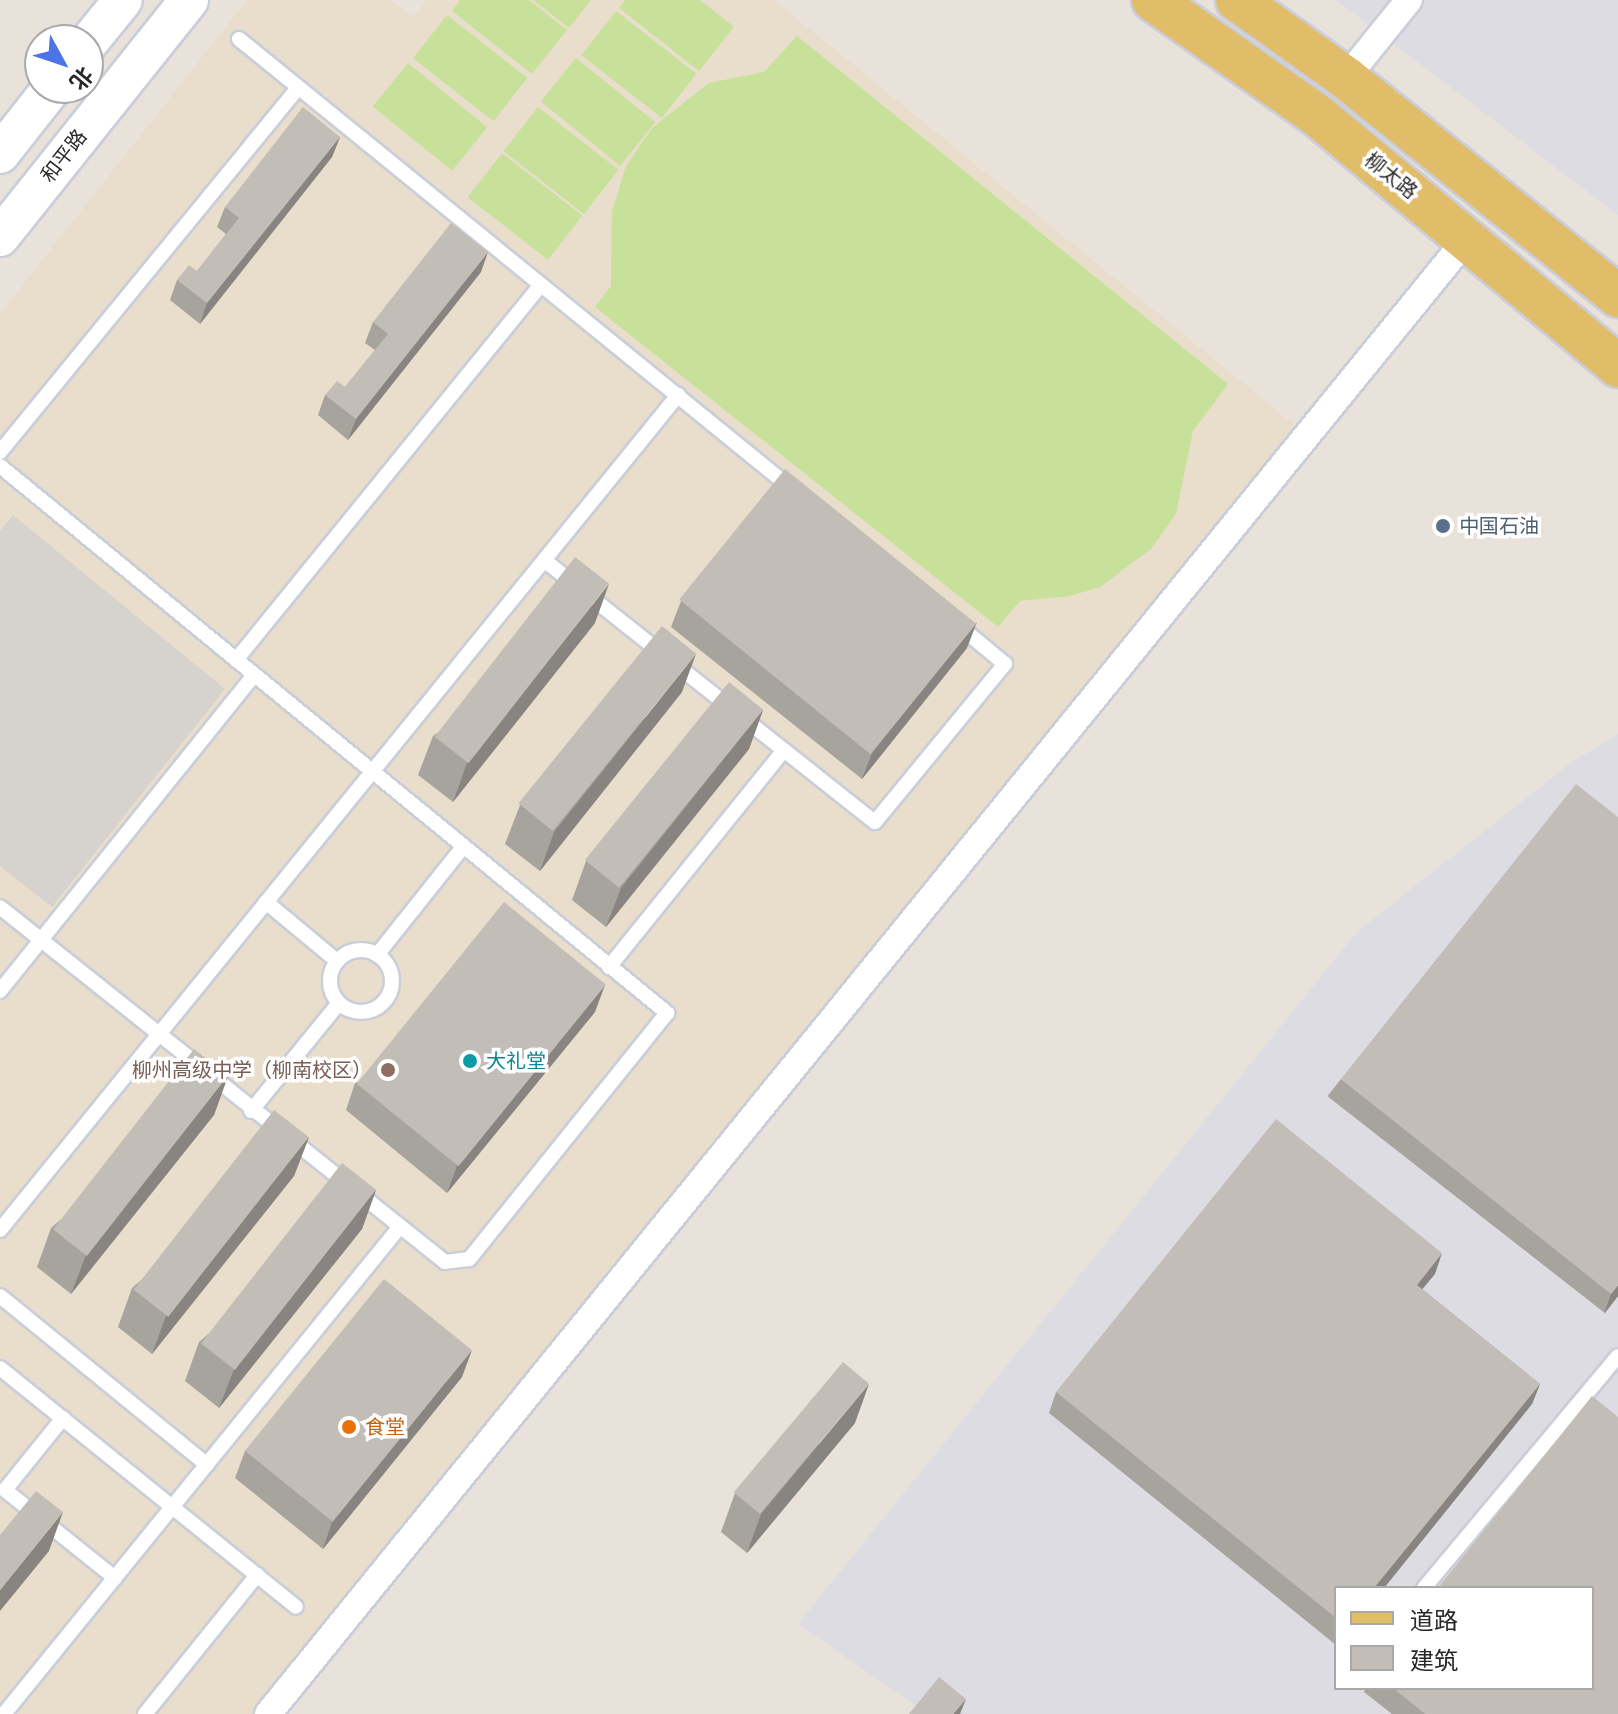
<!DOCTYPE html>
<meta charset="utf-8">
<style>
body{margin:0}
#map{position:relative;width:1618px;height:1714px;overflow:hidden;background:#e9e2db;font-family:"Roboto Condensed","Noto Sans SC",sans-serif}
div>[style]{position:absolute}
.industrial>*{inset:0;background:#dddce2}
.education>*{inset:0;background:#e9decc}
.pitch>*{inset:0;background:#c8e19a;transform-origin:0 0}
.plaza>*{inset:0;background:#d6d2ce}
.roads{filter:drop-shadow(2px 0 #caced9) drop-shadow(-2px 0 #caced9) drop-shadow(0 2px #caced9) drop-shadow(0 -2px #caced9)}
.service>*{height:14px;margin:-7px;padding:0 7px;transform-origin:7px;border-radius:7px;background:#fff}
.service>.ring{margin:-7px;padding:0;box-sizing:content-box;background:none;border:14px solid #fff;border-radius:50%}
.minor>*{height:26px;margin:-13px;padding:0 13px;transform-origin:13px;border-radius:13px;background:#fff}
.secondary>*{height:38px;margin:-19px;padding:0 19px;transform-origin:19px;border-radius:19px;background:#fff}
.primary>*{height:42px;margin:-21px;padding:0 21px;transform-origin:21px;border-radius:21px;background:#e1bc69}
.wall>*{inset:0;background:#a7a39d;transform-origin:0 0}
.shaded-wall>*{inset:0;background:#888480}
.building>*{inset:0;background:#c2bdb7;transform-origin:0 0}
.dots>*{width:22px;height:22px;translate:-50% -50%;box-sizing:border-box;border:4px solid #fff;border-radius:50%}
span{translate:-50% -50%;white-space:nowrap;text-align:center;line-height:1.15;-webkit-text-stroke:7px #fff;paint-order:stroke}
.street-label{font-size:20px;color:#282828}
.service-label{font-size:20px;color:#4e5e75}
.left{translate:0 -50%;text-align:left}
.culture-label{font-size:20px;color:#0d838f}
.education-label{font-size:20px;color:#785e54}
.right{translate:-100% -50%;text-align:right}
.food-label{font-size:20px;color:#c56008}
.legend{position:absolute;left:1334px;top:1586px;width:260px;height:104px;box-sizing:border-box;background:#fff;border:2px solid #a9a9a9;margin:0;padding:10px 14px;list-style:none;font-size:24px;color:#282828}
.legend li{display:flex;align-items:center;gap:16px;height:40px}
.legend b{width:40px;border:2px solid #a9a9a9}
.north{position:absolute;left:24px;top:24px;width:80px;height:80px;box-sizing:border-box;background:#fff;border:2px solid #a9a9a9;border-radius:50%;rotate:130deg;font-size:22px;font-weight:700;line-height:32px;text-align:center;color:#282828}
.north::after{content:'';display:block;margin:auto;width:28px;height:36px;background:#4b74e6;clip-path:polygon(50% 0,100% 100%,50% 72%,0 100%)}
</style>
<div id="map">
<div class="industrial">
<div style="clip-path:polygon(1336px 0,1618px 0,1618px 215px)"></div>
<div style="clip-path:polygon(evenodd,1618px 734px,1618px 1714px,928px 1714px,798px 1624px,1357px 932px,1572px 762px,1618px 734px,1336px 1588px,1592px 1588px,1592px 1688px,1336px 1688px,1336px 1588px)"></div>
</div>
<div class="education">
<div style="clip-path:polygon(247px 0,391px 0,413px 17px,427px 0,774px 0,1297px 427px,256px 1714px,0 1714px,0 314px)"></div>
</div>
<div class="pitch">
<div style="clip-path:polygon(460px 0,529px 0,567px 30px,532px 74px,452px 11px)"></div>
<div style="clip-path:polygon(533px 0,591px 0,569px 28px)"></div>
<div style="clip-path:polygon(625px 0,700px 0,734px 27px,699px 71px,619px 8px)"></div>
<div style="left:616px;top:11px;width:102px;height:56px;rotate:38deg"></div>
<div style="left:447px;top:15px;width:102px;height:55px;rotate:38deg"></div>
<div style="clip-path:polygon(797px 36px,1228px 384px,1193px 431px,1176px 514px,1151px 549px,1100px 587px,1070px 596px,1020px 601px,998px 627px,595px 307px,611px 286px,612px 211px,626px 166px,653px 127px,709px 83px,764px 72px)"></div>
<div style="left:576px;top:58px;width:102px;height:56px;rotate:39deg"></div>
<div style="left:408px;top:63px;width:102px;height:56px;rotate:39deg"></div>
<div style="left:538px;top:107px;width:102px;height:56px;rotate:38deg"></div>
<div style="left:502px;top:153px;width:102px;height:56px;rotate:38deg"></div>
</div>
<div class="plaza">
<div style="clip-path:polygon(13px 515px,225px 689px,52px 907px,0 866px,0 531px)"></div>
</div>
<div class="roads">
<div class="service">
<div style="left:239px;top:39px;width:712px;rotate:39.13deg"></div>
<div style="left:0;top:452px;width:470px;rotate:-50.7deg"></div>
<div style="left:0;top:466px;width:863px;rotate:39.35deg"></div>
<div style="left:667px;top:1013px;width:316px;rotate:128.8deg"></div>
<div style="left:469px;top:1259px;width:24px;rotate:173deg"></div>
<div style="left:445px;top:1262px;width:569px;rotate:-141.42deg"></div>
<div style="left:544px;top:560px;width:422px;rotate:38.4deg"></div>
<div style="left:875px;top:822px;width:205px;rotate:-50.6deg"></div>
<div style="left:1005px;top:664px;width:60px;rotate:-140.4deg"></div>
<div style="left:236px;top:660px;width:483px;rotate:-50.9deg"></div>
<div style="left:266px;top:902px;width:92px;rotate:39.7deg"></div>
<div class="ring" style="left:330px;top:950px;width:48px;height:48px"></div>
<div style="left:377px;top:955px;width:138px;rotate:-51.5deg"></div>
<div style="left:609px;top:967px;width:277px;rotate:-51.1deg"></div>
<div style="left:0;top:991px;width:405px;rotate:-51.2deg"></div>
<div style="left:251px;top:1111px;width:139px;rotate:-50.8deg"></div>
<div style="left:0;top:1230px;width:1076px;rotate:-50.92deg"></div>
<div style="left:0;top:1296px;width:267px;rotate:39.2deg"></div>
<div style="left:0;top:1368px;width:380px;rotate:38.9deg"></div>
<div style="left:63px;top:1418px;width:92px;rotate:128.9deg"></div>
<div style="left:5px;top:1490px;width:141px;rotate:38.7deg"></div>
<div style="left:1424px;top:1588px;width:302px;rotate:-50.1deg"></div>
<div style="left:4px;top:1714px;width:625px;rotate:-50.91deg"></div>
<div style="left:145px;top:1714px;width:179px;rotate:-51.1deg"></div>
</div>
<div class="minor">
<div style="left:1346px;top:78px;width:100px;rotate:-51.1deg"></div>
<div style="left:268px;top:1714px;width:1898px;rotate:-50.9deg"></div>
</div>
<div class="secondary">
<div style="left:88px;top:43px;width:55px;rotate:-50.9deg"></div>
<div style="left:0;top:154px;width:84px;rotate:-51.8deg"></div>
<div style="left:0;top:237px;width:303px;rotate:-51.4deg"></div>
</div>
<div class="primary">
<div style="left:1153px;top:0;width:202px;rotate:35.1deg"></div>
<div style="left:1318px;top:116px;width:391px;rotate:39.8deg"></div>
<div style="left:1237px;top:0;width:134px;rotate:35.6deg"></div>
<div style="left:1346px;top:78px;width:349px;rotate:38.7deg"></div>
</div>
</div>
<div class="wall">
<div style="clip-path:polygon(340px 137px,332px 157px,200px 324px,170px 300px,177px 280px,197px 271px,226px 234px,217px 227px,225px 207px)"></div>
<div style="clip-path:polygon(481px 272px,348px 440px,318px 415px,325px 395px,345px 387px,375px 350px,365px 343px,373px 322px)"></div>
<div style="clip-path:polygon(681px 601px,967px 648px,862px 779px,671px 627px)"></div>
<div style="clip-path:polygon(595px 623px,453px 802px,418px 775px,433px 736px)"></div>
<div style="clip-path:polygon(682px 692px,540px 871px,505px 844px,520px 805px)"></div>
<div style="clip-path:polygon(763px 710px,749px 749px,606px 927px,572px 900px,586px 861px)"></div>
<div style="clip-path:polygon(595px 1012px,447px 1193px,346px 1110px,355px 1083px)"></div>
<div style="clip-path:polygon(228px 1076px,214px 1115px,71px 1294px,37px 1267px,51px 1228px)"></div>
<div style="left:1341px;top:1079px;width:352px;height:22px;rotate:38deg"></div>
<div style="clip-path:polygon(309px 1137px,294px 1176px,152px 1354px,118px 1327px,132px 1288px)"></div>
<div style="clip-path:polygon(376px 1190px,362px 1229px,219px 1408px,185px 1381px,199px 1342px)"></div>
<div style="clip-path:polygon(1435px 1274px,1422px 1289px,1540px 1384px,1532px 1404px,1384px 1588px,1336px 1588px,1336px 1645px,1049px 1413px,1056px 1392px)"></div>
<div style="clip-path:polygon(462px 1377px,323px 1549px,235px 1478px,245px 1451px)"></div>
<div style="clip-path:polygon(855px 1423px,747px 1553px,721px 1532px,735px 1493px)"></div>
<div style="clip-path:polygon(1366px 1688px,1592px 1688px,1618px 1714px,1392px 1714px,1364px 1692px)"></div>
</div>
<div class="shaded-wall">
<div style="clip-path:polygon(340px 137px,332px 157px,200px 324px,207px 303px)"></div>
<div style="clip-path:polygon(488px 252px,481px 272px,348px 440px,356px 419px)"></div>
<div style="clip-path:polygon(609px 584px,595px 623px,453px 802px,467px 763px)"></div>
<div style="clip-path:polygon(977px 622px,967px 648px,862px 779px,872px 753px)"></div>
<div style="clip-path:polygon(696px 654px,682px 692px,540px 871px,554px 832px)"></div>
<div style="clip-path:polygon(763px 710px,749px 749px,606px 927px,621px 888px)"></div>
<div style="clip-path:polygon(605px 985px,595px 1012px,447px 1193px,457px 1166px)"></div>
<div style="clip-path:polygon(228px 1076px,214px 1115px,71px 1294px,86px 1255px)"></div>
<div style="clip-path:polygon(309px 1137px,294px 1176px,152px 1354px,166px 1316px)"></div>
<div style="clip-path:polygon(376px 1190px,362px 1229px,219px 1408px,234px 1369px)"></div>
<div style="clip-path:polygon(1442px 1253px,1435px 1274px,1409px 1305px,1417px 1285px)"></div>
<div style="clip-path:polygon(1618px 1285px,1618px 1296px,1604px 1314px,1611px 1294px)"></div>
<div style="clip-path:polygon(472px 1350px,462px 1377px,323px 1549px,332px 1522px)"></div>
<div style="clip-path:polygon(869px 1384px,855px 1423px,747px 1553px,761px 1514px)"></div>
<div style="clip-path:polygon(1540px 1384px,1532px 1404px,1384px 1588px,1374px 1588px)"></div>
<div style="clip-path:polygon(63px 1512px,49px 1551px,0 1611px,0 1590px)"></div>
<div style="clip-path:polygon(966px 1699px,960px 1714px,953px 1714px)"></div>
</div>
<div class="building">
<div style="clip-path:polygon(303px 107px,340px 137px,207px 303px,177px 280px,189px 265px,197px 271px,239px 218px,225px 207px)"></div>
<div style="clip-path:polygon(451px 223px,488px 252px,356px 419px,325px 395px,337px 381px,345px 387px,388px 334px,373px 322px)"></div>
<div style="left:785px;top:469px;width:246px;height:168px;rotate:39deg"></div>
<div style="left:575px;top:557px;width:43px;height:228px;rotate:38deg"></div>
<div style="left:662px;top:626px;width:44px;height:228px;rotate:39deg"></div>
<div style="left:729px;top:682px;width:44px;height:229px;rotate:39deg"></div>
<div style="clip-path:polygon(1576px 784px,1618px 817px,1618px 1285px,1611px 1294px,1341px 1079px)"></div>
<div style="left:504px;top:902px;width:131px;height:234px;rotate:39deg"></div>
<div style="left:194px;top:1049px;width:43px;height:229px;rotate:38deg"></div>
<div style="left:274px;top:1110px;width:44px;height:228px;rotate:38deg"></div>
<div style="clip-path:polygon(1276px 1119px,1442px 1253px,1417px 1285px,1540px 1384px,1374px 1588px,1336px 1588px,1336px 1618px,1056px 1392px)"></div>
<div style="left:342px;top:1163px;width:43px;height:229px;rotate:38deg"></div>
<div style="left:384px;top:1279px;width:113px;height:221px;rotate:39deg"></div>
<div style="left:843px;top:1362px;width:34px;height:170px;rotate:40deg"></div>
<div style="clip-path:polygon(1592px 1396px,1618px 1417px,1618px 1714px,1425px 1714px,1393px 1688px,1592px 1688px,1592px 1588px,1438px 1588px)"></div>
<div style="clip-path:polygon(36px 1491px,63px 1512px,0 1590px,0 1535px)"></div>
<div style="clip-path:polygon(939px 1677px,966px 1699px,953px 1714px,909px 1714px)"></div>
</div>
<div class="dots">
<div style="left:1443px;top:526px;background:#5c6f8a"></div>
<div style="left:470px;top:1061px;background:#0f9aa8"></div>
<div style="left:388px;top:1070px;background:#8d6e63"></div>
<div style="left:349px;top:1427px;background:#e8710a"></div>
</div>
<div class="street-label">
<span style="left:64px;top:156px;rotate:-52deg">和平路</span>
<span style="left:1391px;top:176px;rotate:39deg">柳太路</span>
</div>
<div class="service-label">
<span class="left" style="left:1459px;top:526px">中国石油</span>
</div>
<div class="culture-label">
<span class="left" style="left:486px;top:1061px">大礼堂</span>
</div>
<div class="education-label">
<span class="right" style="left:372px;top:1070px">柳州高级中学（柳南校区）</span>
</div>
<div class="food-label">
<span class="left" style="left:365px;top:1427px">食堂</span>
</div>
<ul class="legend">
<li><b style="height:10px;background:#e1bc69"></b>道路</li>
<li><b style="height:22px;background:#c2bdb7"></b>建筑</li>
</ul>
<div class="north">北</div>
</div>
